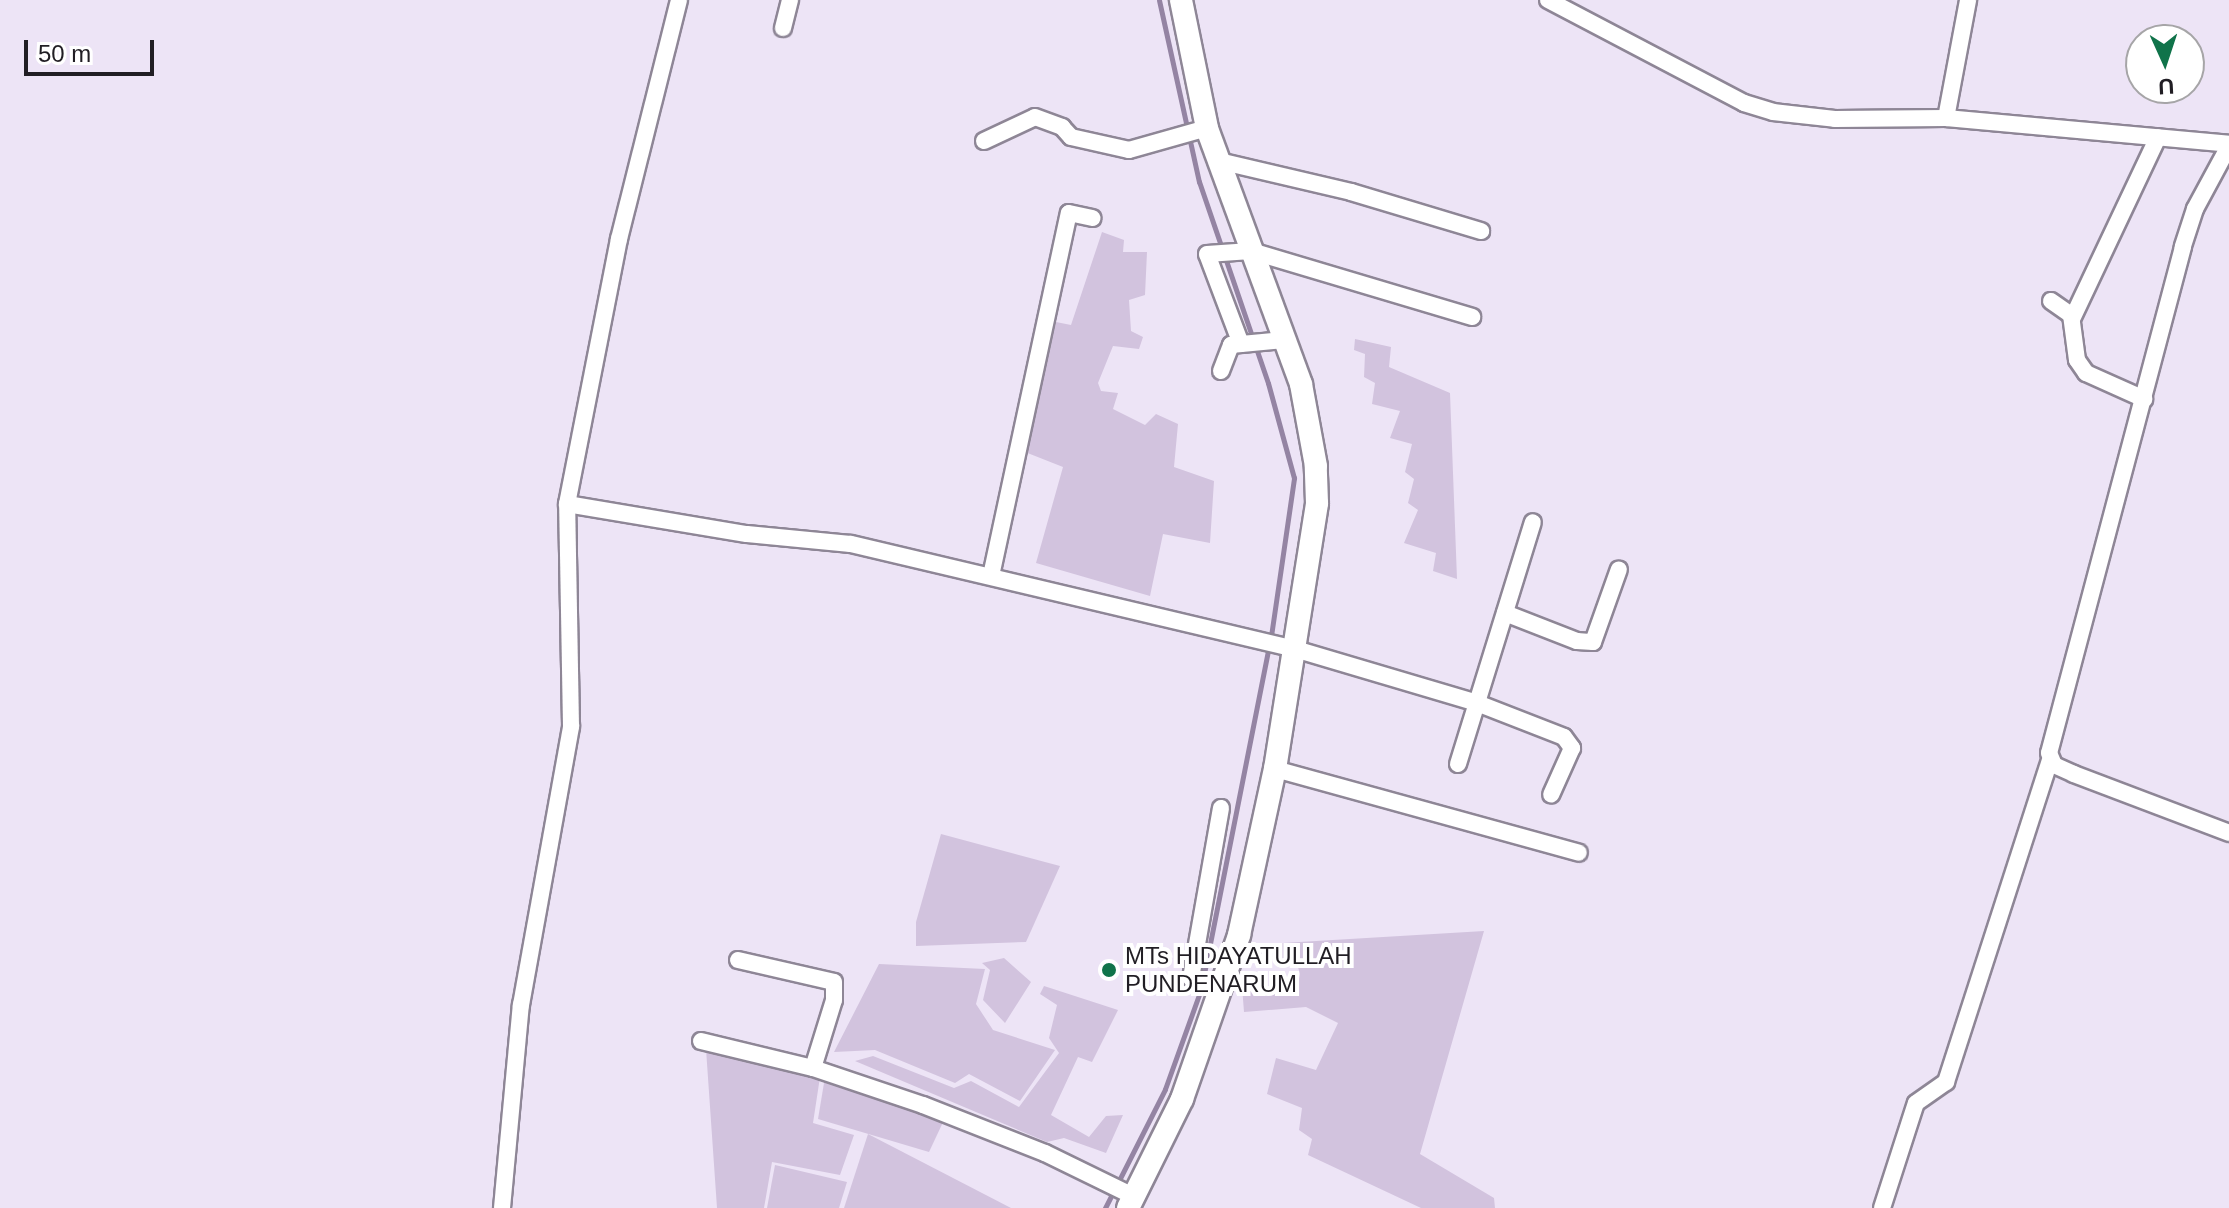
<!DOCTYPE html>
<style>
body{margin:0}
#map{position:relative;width:2229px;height:1208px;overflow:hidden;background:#ede4f6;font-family:Arial,sans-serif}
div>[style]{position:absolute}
.green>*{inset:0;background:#d2c3de}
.stream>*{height:5px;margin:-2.5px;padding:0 2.5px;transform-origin:2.5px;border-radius:2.5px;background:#9484a3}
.roads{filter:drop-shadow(2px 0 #8e8696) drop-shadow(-2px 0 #8e8696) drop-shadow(0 2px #8e8696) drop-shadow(0 -2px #8e8696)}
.minor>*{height:16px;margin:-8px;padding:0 8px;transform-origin:8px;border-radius:8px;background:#fff}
.secondary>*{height:22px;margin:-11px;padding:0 11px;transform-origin:11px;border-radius:11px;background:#fff}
.dots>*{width:22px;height:22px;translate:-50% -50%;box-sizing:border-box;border:4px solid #fff;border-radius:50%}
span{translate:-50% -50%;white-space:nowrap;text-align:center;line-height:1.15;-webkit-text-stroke:8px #fff;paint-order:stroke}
.poi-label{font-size:24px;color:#211e24}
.left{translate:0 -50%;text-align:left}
.north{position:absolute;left:2125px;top:24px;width:80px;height:80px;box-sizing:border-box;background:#fff;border:2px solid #a6a5a7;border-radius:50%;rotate:177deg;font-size:22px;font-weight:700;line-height:32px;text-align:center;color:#211e24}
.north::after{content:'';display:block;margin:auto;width:28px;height:36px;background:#10734a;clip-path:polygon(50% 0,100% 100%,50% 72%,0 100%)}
.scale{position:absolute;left:24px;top:40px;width:130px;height:36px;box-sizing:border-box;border:4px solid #211e24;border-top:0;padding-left:10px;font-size:24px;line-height:28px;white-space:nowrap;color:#211e24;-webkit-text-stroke:6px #fff;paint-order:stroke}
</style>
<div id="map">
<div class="green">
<div style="clip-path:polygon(1102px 232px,1124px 240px,1123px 252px,1147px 252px,1145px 295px,1129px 300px,1131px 331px,1143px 337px,1139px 349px,1113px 346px,1098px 383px,1101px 391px,1118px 393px,1113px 409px,1145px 425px,1156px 414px,1178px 424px,1174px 467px,1214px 481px,1210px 543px,1163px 534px,1150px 596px,1036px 563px,1063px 467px,1025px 452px,1056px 322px,1071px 325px)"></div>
<div style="clip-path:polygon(1355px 339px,1391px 347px,1389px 367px,1450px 393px,1457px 579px,1433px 571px,1436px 553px,1404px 543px,1418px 510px,1408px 503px,1414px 479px,1405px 472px,1412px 444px,1390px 438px,1400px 411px,1372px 404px,1375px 383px,1364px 377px,1365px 354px,1354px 350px)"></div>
<div style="clip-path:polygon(941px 834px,1060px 866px,1026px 942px,916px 946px,916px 922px)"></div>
<div style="clip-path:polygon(1484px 931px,1420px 1154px,1494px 1198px,1495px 1208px,1421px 1208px,1308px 1155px,1312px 1139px,1299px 1130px,1302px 1108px,1267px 1094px,1276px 1058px,1316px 1070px,1338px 1023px,1306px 1007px,1244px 1012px,1242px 986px,1296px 993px,1300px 974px,1297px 964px,1250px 951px,1251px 945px)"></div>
<div style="clip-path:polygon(1004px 958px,1031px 982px,1005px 1023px,983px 1000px,990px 970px,982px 963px)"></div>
<div style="clip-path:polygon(879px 964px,985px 969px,976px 1004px,993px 1030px,1055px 1050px,1020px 1101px,969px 1074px,955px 1083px,875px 1050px,834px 1052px)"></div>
<div style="clip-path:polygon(1044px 986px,1118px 1010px,1092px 1062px,1078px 1057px,1051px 1115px,1089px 1137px,1106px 1116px,1123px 1115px,1106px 1153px,1064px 1138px,1047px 1142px,855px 1061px,873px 1056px,954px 1088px,971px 1081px,1019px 1107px,1059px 1053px,1049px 1038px,1057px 1005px,1040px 994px)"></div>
<div style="clip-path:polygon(706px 1049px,820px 1077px,813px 1123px,854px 1135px,840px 1175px,772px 1162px,764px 1208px,717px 1208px)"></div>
<div style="clip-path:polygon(825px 1077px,944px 1120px,929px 1152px,818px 1119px)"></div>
<div style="clip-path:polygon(868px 1134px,1011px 1208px,844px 1208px)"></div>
<div style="clip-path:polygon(775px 1165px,847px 1182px,839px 1208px,767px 1208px)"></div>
</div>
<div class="stream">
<div style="left:1105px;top:1208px;width:133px;rotate:-63.2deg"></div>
<div style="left:1165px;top:1089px;width:106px;rotate:-70.2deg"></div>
<div style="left:1201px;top:989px;width:360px;rotate:-78.8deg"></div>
<div style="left:1271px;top:636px;width:160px;rotate:-81.7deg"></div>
<div style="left:1294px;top:478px;width:98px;rotate:-105.3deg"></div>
<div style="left:1268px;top:383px;width:213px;rotate:-108.9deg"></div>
<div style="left:1199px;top:182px;width:186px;rotate:-102.4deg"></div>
</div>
<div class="roads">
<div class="minor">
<div style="left:1548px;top:0;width:221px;rotate:27.7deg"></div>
<div style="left:1744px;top:103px;width:30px;rotate:17deg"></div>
<div style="left:1773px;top:112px;width:62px;rotate:6.4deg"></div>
<div style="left:1835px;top:119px;width:111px;rotate:-0.5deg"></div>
<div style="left:1946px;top:118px;width:284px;rotate:5.2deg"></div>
<div style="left:783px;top:28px;width:29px;rotate:-76deg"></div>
<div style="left:1946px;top:118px;width:120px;rotate:-79.4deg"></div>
<div style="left:984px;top:141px;width:56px;rotate:-25.2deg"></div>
<div style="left:1035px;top:117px;width:29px;rotate:20deg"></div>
<div style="left:1062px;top:127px;width:13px;rotate:48deg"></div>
<div style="left:1071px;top:137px;width:59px;rotate:12.6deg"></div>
<div style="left:1129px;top:150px;width:81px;rotate:-15.8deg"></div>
<div style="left:2229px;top:146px;width:72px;rotate:118.4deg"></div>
<div style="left:2195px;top:209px;width:40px;rotate:108deg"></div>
<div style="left:2183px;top:247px;width:523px;rotate:104.83deg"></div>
<div style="left:2049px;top:753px;width:13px;rotate:67deg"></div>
<div style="left:2054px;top:765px;width:22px;rotate:24deg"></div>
<div style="left:2074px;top:774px;width:166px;rotate:20.8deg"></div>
<div style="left:1219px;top:161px;width:136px;rotate:13.2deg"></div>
<div style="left:1351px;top:192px;width:136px;rotate:16.7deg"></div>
<div style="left:2051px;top:301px;width:24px;rotate:35deg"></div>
<div style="left:2071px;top:315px;width:45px;rotate:82.4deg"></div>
<div style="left:2077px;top:360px;width:16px;rotate:55deg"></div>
<div style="left:2086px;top:373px;width:64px;rotate:24.1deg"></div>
<div style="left:2072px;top:319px;width:201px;rotate:-64.7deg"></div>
<div style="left:1241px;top:344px;width:96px;rotate:-110.7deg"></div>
<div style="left:1207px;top:254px;width:44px;rotate:-3.9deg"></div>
<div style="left:1251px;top:251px;width:231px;rotate:16.6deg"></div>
<div style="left:1221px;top:371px;width:28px;rotate:-69deg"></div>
<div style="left:1231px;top:345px;width:53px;rotate:-5.4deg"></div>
<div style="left:567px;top:504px;width:182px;rotate:9.5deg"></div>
<div style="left:747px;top:534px;width:104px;rotate:5.5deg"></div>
<div style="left:851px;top:544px;width:456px;rotate:13.3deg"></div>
<div style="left:1295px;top:649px;width:190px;rotate:16.5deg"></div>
<div style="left:1477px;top:703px;width:93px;rotate:21.3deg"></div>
<div style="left:1564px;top:737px;width:14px;rotate:54deg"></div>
<div style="left:1572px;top:748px;width:51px;rotate:114.1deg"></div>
<div style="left:991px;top:576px;width:371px;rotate:-77.9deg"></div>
<div style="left:1069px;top:213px;width:24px;rotate:12deg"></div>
<div style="left:1505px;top:613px;width:77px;rotate:21.3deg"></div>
<div style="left:1577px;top:641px;width:16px;rotate:4deg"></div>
<div style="left:1593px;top:642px;width:77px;rotate:-70.4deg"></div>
<div style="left:1458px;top:764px;width:253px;rotate:-72.8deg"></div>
<div style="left:1275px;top:769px;width:315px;rotate:15.4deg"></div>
<div style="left:1221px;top:808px;width:173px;rotate:100deg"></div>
<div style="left:1191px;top:978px;width:34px;rotate:15deg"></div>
<div style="left:738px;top:960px;width:98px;rotate:12.9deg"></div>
<div style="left:834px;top:982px;width:18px;rotate:90deg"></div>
<div style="left:834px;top:1000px;width:71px;rotate:107.2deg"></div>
<div style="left:701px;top:1041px;width:115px;rotate:13.6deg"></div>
<div style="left:813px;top:1068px;width:116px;rotate:18.6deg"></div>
<div style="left:923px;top:1105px;width:131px;rotate:21.5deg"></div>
<div style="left:1045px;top:1153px;width:98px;rotate:26deg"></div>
<div style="left:502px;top:1208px;width:204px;rotate:-84.7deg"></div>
<div style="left:521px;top:1005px;width:283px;rotate:-79.8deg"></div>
<div style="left:571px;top:726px;width:222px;rotate:-91deg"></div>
<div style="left:567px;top:504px;width:270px;rotate:-78.9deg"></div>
<div style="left:619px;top:239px;width:246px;rotate:-75.9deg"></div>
<div style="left:1882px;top:1208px;width:110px;rotate:-72.1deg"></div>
<div style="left:1916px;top:1103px;width:37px;rotate:-35deg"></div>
<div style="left:1946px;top:1082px;width:338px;rotate:-72.1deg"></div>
</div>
<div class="secondary">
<div style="left:1128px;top:1208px;width:122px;rotate:-63.6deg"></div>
<div style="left:1182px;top:1099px;width:174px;rotate:-70.8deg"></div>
<div style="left:1239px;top:935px;width:170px;rotate:-77.8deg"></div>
<div style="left:1275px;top:769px;width:269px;rotate:-81deg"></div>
<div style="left:1317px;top:503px;width:37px;rotate:-92deg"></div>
<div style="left:1316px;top:466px;width:83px;rotate:-100.4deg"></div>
<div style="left:1301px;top:384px;width:273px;rotate:-110.2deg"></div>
<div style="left:1207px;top:128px;width:131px;rotate:-101.5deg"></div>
</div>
</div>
<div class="dots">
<div style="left:1109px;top:970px;background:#10734a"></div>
</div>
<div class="poi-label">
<span class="left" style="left:1125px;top:970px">MTs HIDAYATULLAH<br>PUNDENARUM</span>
</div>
<div class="north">U</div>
<div class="scale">50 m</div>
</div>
